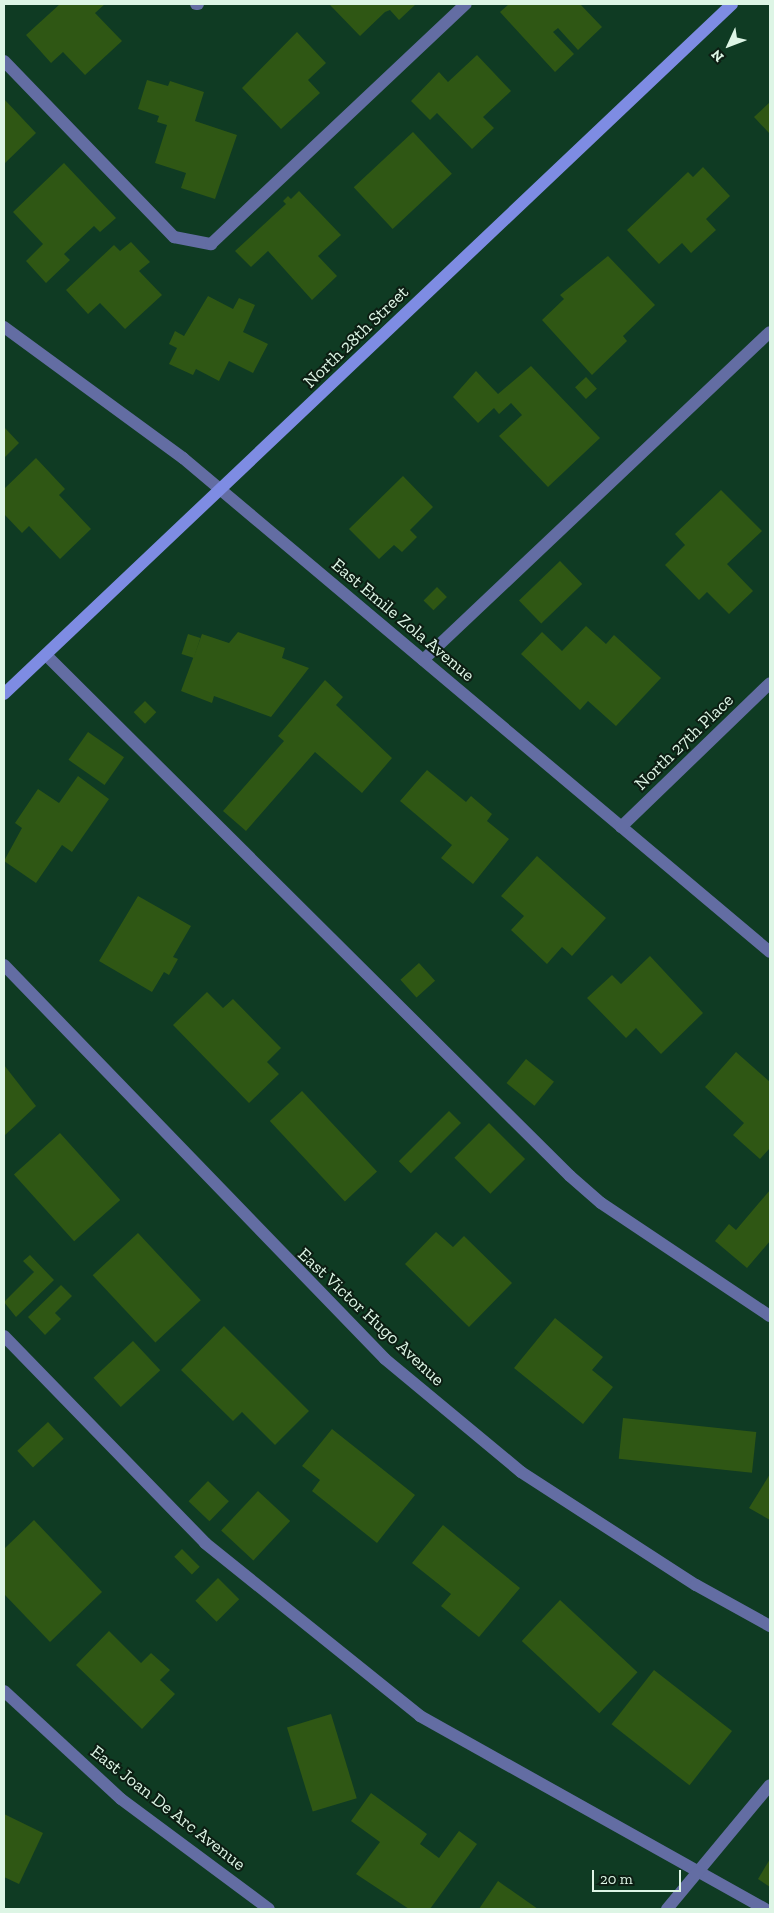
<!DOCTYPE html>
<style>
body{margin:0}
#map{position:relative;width:774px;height:1913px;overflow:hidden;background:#0f3b23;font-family:"Zilla Slab",serif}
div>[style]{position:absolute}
.building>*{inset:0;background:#2f5714;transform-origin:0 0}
.lane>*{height:12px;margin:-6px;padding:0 6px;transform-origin:6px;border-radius:6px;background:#636da3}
.street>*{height:12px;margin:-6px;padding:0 6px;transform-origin:6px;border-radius:6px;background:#636da3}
.secondary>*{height:12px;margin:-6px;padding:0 6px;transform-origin:6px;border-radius:6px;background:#7e8ce3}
span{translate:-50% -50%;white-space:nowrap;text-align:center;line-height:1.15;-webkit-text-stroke:4px #0c1e13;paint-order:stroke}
.street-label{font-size:18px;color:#ddf5e5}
.frame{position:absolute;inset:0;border:5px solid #ddf5e5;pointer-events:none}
.north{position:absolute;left:704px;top:20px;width:50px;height:50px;-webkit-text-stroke:4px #0c1e13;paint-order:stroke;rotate:227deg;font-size:14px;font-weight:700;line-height:20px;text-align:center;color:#ddf5e5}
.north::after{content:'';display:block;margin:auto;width:18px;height:22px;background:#ddf5e5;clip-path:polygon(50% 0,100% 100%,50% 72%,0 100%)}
.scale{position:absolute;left:592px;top:1870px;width:89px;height:22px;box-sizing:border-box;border:2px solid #ddf5e5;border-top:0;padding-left:6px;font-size:15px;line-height:18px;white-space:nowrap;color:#ddf5e5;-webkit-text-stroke:4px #0c1e13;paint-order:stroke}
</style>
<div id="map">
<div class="building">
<div style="clip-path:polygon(60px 4px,105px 4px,95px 13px,122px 41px,85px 75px,63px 52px,51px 63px,26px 35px)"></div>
<div style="clip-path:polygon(329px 4px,416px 4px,399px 20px,390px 10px,385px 12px,360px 36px)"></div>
<div style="clip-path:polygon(509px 4px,580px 4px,602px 27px,578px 50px,558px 28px,553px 32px,574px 54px,555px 72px,500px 12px)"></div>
<div style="clip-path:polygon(297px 32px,326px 63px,308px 80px,320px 93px,281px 129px,242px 88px)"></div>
<div style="clip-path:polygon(477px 55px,511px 91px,483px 117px,494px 128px,472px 149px,437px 113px,430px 120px,411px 101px,439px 72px,448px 82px)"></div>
<div style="clip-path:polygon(147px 80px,168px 86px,170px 81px,204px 92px,195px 121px,237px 135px,215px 199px,181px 188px,186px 173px,155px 163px,167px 125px,157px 122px,159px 116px,138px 109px)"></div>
<div style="clip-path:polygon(4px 99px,36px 133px,4px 164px)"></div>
<div style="clip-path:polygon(770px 102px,770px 134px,754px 117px)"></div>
<div style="left:413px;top:132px;width:57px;height:81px;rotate:47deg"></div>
<div style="clip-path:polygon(64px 163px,116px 218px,100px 232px,94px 226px,64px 254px,70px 260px,46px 283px,26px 261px,43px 244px,13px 212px)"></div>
<div style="clip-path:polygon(703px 167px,730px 196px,706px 219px,716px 230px,691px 253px,682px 243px,659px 264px,627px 230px,688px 172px,693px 177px)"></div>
<div style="clip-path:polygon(299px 191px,341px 235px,318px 256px,337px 276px,312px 300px,268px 251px,251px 267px,235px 251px,286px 204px,283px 201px,288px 196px,291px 199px)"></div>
<div style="clip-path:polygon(131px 242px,150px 262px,139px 271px,162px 295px,125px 329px,100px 303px,88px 314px,66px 290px,114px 245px,120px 251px)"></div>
<div style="clip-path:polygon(608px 256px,655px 305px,623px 336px,627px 341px,592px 375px,542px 320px,564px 299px,560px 295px)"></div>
<div style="clip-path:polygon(208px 296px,233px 309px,239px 298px,255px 305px,243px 332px,268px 344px,253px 373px,229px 361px,219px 381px,196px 369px,193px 375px,169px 364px,177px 348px,169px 344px,175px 331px,184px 336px)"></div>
<div style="clip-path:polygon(531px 366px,600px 438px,548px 487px,499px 436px,522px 415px,511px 403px,499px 414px,494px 408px,478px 423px,453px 397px,476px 371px,498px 394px)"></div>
<div style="left:586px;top:377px;width:16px;height:15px;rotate:47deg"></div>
<div style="clip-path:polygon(4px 427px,19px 443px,4px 458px)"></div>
<div style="clip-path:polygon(36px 458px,65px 489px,59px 495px,91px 529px,60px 559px,29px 526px,22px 533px,4px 514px,4px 489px)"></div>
<div style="clip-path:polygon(403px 476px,433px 507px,410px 530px,417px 537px,402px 552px,394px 545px,379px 559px,349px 529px)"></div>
<div style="clip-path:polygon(721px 490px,762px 531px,727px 564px,753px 591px,729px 614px,707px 592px,699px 600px,665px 565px,685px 545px,675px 534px)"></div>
<div style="left:560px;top:561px;width:32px;height:57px;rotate:46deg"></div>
<div style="left:437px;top:587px;width:14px;height:19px;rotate:45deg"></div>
<div style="clip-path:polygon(586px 626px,606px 644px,614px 635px,661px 678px,616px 726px,588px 701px,580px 710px,521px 654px,542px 632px,562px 651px)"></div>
<div style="clip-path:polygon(238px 632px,285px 648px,282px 658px,309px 668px,271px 717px,214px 696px,212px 703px,181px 691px,202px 634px,229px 643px)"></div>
<div style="left:188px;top:634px;width:13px;height:21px;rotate:18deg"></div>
<div style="clip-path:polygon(325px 680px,343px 697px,336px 705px,392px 758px,362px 793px,315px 752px,246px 831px,223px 811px,284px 741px,278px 736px)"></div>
<div style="left:145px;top:701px;width:16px;height:16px;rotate:45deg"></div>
<div style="left:88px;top:732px;width:44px;height:34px;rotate:35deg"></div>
<div style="clip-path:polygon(427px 770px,466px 802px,471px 796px,492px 814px,487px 821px,509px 839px,473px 884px,441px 858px,452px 845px,400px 801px)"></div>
<div style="clip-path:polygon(78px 776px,109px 799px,72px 852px,62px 845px,36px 883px,4px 861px,22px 828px,15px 823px,38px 789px,59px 803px)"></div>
<div style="clip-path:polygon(537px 856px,606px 918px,572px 956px,562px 947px,547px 964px,511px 930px,524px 916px,501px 896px)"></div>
<div style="clip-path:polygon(138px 896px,191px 926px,173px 957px,178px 959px,169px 975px,164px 972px,152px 992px,99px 961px)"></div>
<div style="clip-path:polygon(650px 956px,703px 1013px,661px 1054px,636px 1028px,626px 1038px,587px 998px,612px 975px,621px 984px)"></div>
<div style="left:419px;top:963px;width:24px;height:25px;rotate:48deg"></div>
<div style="clip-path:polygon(207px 992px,223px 1008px,233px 999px,281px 1048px,267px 1062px,279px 1074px,249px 1103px,173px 1025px)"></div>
<div style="clip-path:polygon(736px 1052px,770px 1082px,770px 1148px,760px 1159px,733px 1135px,744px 1123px,705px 1087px)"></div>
<div style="left:526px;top:1059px;width:36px;height:31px;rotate:39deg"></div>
<div style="clip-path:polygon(4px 1065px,36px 1106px,4px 1136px)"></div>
<div style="left:302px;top:1091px;width:110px;height:44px;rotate:47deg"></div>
<div style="left:449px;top:1111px;width:17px;height:71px;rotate:45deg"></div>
<div style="left:489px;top:1123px;width:51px;height:49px;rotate:45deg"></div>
<div style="left:60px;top:1133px;width:90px;height:62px;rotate:48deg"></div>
<div style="clip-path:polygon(770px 1190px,770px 1241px,747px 1268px,715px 1241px,729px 1224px,736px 1230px)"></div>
<div style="clip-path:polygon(436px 1232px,453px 1247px,464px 1236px,512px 1283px,469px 1327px,405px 1264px)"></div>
<div style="left:138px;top:1233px;width:92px;height:62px;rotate:47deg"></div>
<div style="clip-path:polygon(30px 1255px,54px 1280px,16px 1317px,4px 1302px,34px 1272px,23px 1261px)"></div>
<div style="clip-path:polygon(61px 1285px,72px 1296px,55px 1313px,61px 1319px,45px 1335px,28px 1317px)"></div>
<div style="clip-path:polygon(555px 1318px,603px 1357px,592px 1370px,613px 1387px,583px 1424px,514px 1368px)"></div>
<div style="clip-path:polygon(224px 1326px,309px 1411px,275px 1445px,242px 1412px,233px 1421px,181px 1370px)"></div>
<div style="left:133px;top:1341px;width:40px;height:54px;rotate:47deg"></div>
<div style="left:623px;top:1418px;width:134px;height:41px;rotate:6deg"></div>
<div style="left:48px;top:1422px;width:23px;height:42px;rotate:47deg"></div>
<div style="clip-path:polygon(332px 1429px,415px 1495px,377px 1543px,312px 1491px,320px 1480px,302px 1466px)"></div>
<div style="clip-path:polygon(770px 1474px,770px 1520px,749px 1508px)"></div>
<div style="left:208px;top:1481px;width:29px;height:28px;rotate:44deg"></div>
<div style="left:258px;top:1491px;width:44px;height:54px;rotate:43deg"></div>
<div style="clip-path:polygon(34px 1520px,102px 1592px,50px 1642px,4px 1594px,4px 1549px)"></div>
<div style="clip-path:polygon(443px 1525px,520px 1588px,479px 1637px,441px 1606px,451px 1594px,412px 1563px)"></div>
<div style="left:182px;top:1549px;width:25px;height:11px;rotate:45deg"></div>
<div style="left:218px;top:1578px;width:30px;height:32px;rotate:45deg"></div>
<div style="left:560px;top:1600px;width:106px;height:56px;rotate:43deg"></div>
<div style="clip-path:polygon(109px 1631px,141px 1663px,151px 1653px,170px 1670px,160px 1680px,175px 1694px,142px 1729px,76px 1665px)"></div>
<div style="left:654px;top:1670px;width:99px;height:69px;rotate:38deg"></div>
<div style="left:331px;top:1714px;width:88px;height:46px;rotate:73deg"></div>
<div style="clip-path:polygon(371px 1793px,427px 1834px,420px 1844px,439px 1858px,459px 1831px,477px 1844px,430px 1909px,409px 1909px,356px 1874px,380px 1842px,351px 1821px)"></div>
<div style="clip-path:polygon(4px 1814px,43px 1833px,19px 1884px,4px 1877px)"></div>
<div style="clip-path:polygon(770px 1859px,770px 1887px,758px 1879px)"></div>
<div style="clip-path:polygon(498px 1881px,538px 1909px,479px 1909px)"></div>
</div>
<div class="lane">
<div style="left:4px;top:61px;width:245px;rotate:46deg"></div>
<div style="left:174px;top:237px;width:38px;rotate:11deg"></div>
<div style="left:211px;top:244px;width:350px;rotate:-43.3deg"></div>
<div style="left:46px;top:655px;width:739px;rotate:44.84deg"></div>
<div style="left:570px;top:1176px;width:41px;rotate:41.1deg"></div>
<div style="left:601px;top:1203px;width:203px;rotate:33.8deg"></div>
<div style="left:423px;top:660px;width:477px;rotate:-43.4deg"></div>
<div style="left:4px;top:1336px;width:289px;rotate:45.8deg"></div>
<div style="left:205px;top:1543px;width:276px;rotate:38.8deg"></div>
<div style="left:420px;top:1716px;width:395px;rotate:29.2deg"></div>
</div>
<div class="street">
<div style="left:196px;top:4px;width:2px"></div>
<div style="left:4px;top:327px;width:222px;rotate:36.2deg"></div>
<div style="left:183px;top:458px;width:767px;rotate:40.08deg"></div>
<div style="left:621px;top:827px;width:207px;rotate:-44deg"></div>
<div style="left:4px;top:965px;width:548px;rotate:45.96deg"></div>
<div style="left:385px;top:1359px;width:177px;rotate:39.7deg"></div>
<div style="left:521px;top:1472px;width:208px;rotate:32.9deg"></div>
<div style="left:696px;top:1585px;width:85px;rotate:29deg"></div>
<div style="left:4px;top:1691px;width:159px;rotate:42.7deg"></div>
<div style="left:121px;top:1799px;width:184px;rotate:36.6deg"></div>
<div style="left:667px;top:1909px;width:161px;rotate:-50.3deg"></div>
</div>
<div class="secondary">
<div style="left:4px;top:694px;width:1003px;rotate:-43.46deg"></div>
</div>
<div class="street-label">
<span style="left:356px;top:337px;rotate:-44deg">North 28th Street</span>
<span style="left:403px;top:620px;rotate:40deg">East Emile Zola Avenue</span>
<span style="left:684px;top:742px;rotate:-44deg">North 27th Place</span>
<span style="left:371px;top:1317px;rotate:43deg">East Victor Hugo Avenue</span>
<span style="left:168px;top:1808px;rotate:38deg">East Joan De Arc Avenue</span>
</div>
<div class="frame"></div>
<div class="north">N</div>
<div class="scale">20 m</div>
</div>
